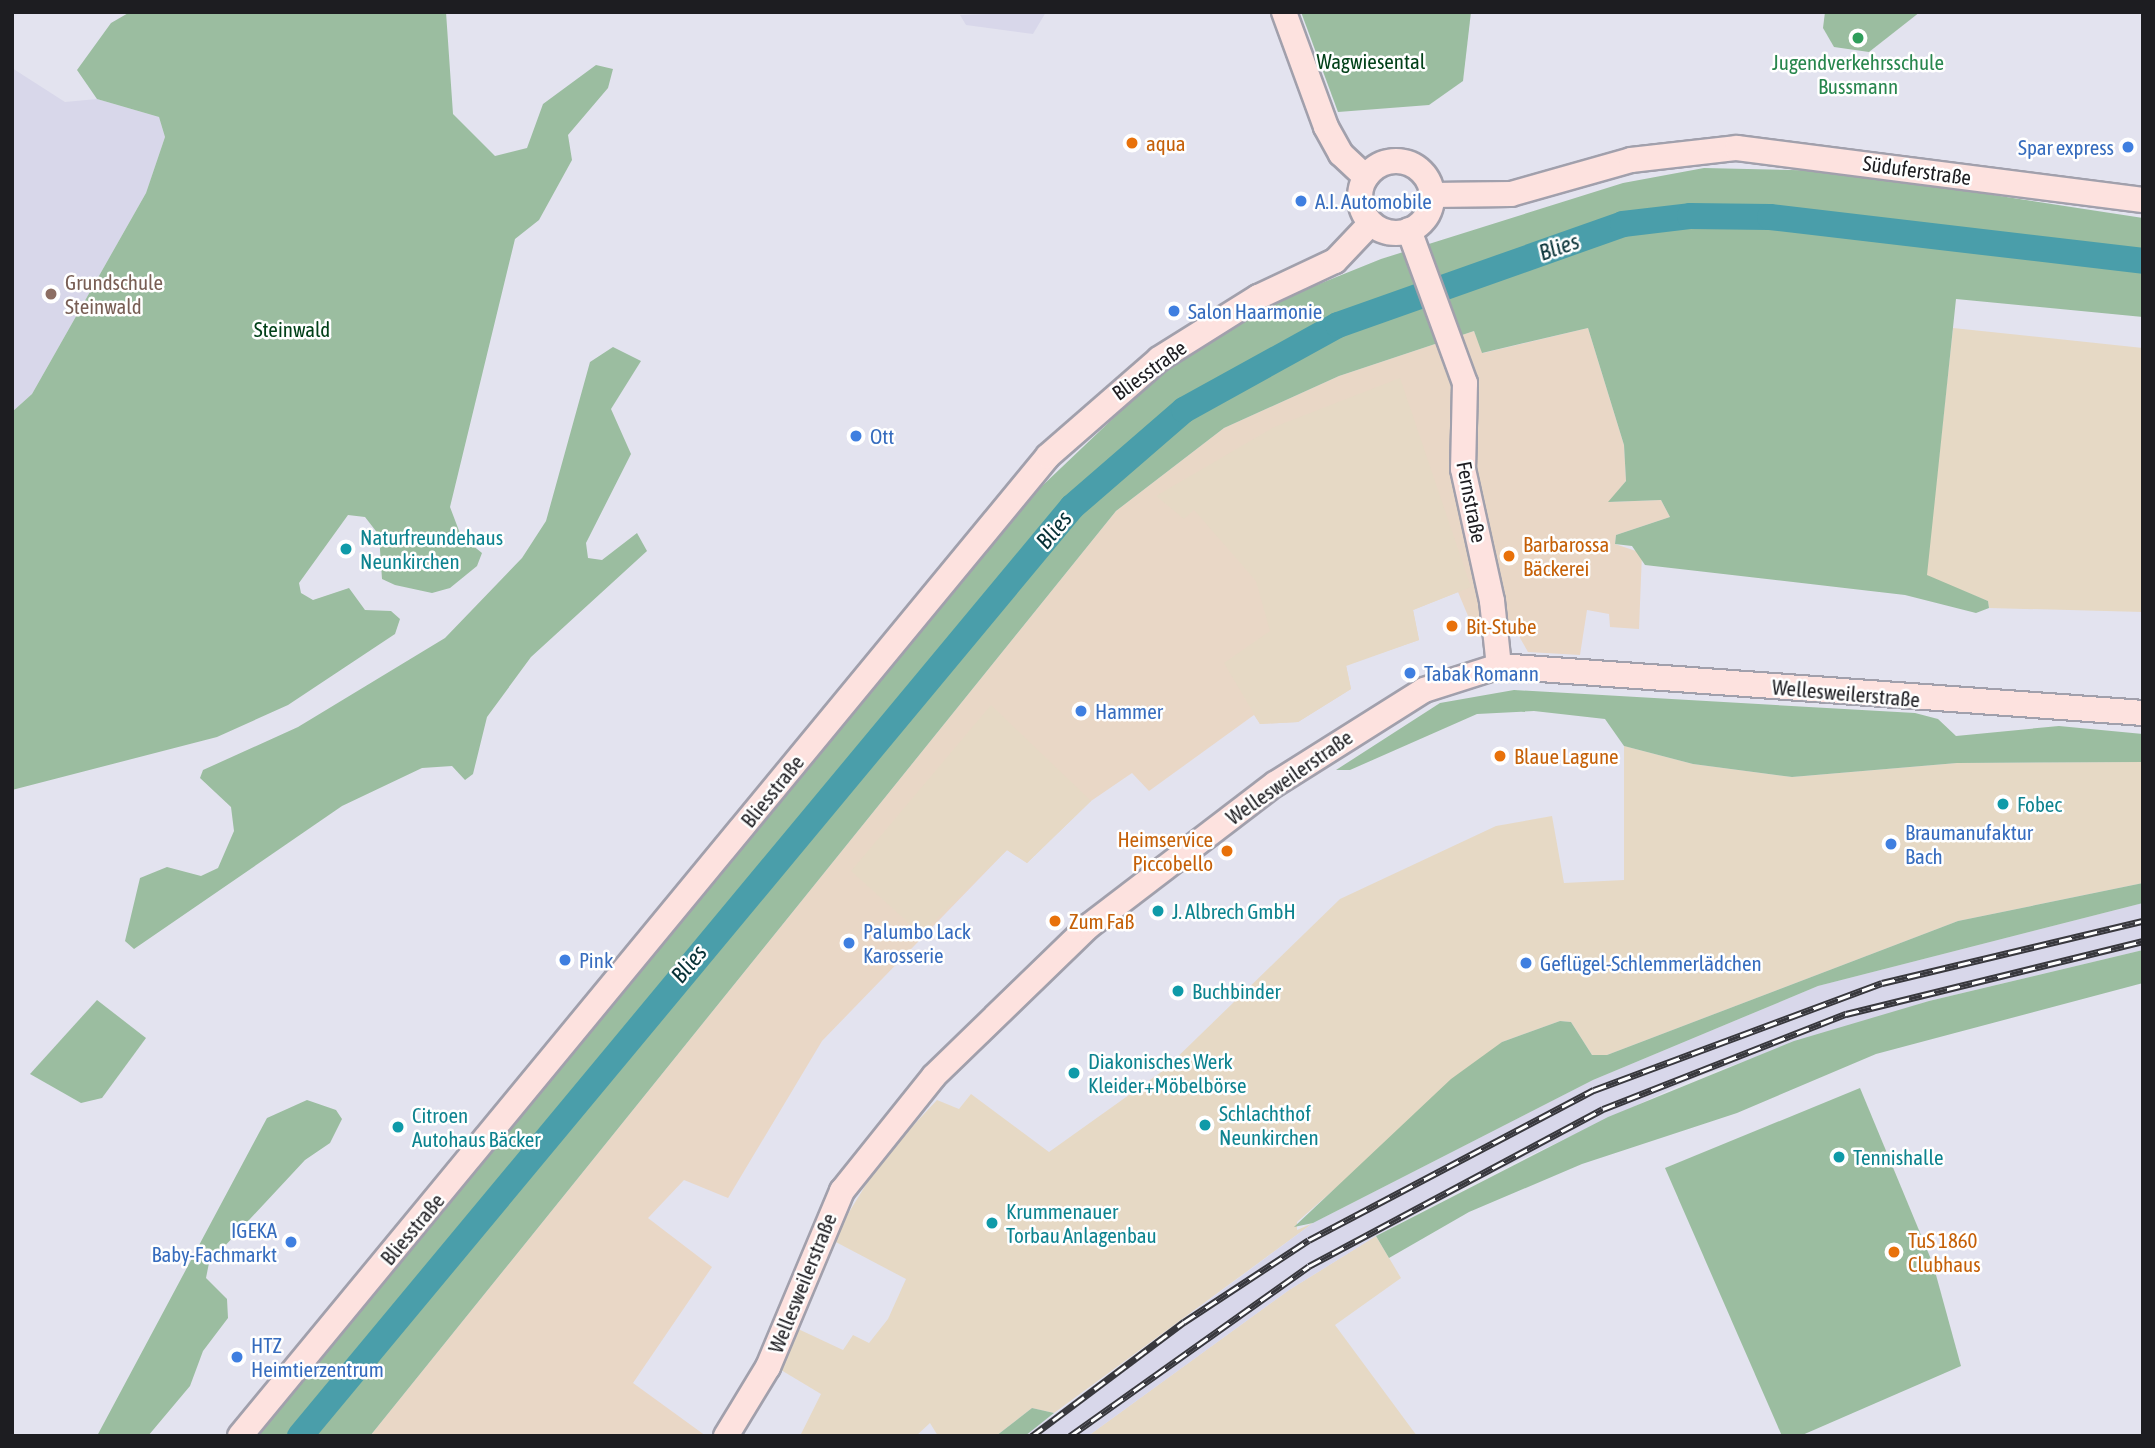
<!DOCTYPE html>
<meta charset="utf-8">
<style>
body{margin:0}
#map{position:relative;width:2155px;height:1448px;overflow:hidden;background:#e3e3ef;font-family:"Asap Condensed",sans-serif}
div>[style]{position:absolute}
.commercial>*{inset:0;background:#e9d7c6}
.industrial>*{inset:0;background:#e6d9c5}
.built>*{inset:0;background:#d8d7ea}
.green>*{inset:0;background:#9bbda0}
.river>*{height:26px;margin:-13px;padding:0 13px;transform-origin:13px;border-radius:13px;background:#4a9eaa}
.roads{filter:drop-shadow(2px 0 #a1a0ac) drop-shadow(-2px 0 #a1a0ac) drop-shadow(0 2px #a1a0ac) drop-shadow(0 -2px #a1a0ac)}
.secondary>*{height:24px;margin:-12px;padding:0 12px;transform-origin:12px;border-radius:12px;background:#fde2df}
.secondary>.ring{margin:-12px;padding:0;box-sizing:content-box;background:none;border:24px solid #fde2df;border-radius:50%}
.rail>*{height:7px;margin-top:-3.5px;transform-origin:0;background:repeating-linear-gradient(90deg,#fff 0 13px,#38383d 0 26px);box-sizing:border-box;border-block:2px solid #38383d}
.dots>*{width:19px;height:19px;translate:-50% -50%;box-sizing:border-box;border:4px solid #fff;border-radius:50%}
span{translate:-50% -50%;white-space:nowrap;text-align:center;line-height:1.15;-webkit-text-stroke:5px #fff;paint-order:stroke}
.park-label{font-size:21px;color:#014018}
.leisure-label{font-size:21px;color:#27864d}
.food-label{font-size:21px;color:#c56008}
.left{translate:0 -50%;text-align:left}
.right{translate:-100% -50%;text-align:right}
.shop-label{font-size:21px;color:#366cbe}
.street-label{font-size:21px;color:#1d1d21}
.education-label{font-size:21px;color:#785e54}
.culture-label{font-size:21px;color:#0d838f}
.water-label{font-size:23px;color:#073136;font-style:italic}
.frame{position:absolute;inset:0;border:14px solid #1d1d21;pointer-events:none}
</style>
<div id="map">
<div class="commercial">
<div style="clip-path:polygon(1588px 328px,1624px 445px,1626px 481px,1609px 502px,1661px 500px,1670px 517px,1616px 535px,1615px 544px,1642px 553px,1639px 629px,1610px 627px,1609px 614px,1587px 610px,1580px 655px,1528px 652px,1511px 622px,1471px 623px,1458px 592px,1413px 610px,1419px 640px,1346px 665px,1351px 689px,1298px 722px,1260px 724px,1254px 715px,1149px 791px,1132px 773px,1091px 801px,1027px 863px,1007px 850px,822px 1041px,728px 1198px,684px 1180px,648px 1218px,712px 1267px,633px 1383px,706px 1436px,370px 1436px,1116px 511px,1224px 428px,1339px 376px,1474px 331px,1483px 353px)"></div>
</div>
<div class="industrial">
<div style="clip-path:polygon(1953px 328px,2143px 348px,2143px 612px,1989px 608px,1988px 601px,1926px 576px)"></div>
<div style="clip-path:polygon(1400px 378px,1471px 587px,1413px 610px,1419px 640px,1346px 666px,1351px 689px,1298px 722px,1260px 724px,1224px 663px,1270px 631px,1256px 581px,1194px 510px,1184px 519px,1156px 496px,1274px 427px)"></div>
<div style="clip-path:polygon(991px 705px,1091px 801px,1027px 863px,1007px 850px,921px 934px,851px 871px)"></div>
<div style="clip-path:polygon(1624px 746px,1693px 764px,1792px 777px,1957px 763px,2143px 762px,2143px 883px,1958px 921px,1607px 1055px,1592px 1055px,1571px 1022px,1560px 1021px,1502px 1042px,1297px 1222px,1297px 1230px,1313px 1223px,1054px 1413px,1032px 1408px,996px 1436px,938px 1436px,930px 1423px,916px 1436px,800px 1436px,821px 1394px,776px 1367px,796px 1328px,843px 1350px,853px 1335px,869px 1343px,888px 1319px,906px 1279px,832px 1240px,881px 1160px,937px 1100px,959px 1109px,971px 1094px,1049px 1152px,1164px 1070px,1340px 899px,1496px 826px,1552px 816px,1564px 883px,1624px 880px)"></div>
<div style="clip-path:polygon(1376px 1236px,1401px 1278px,1335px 1325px,1417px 1436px,1088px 1436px,1289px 1290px)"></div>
</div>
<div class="built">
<div style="clip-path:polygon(1046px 12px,1033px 34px,966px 25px,960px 15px)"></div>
<div style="clip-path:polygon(12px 68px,65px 102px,97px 99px,159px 117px,165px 137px,146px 193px,32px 394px,12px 412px)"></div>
<div style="clip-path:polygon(2143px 903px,2143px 950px,1929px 1001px,1697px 1077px,1486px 1176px,1376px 1236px,1289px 1290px,1088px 1436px,1025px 1436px,1313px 1223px,1593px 1080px,1818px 986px)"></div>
</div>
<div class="green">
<div style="clip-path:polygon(130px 12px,446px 12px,453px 114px,495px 156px,527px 148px,543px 104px,596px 65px,613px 69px,608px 88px,568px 135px,572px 160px,539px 220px,515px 239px,450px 507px,461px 536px,482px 553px,477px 566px,450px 588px,432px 593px,395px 585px,382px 579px,379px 535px,365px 517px,348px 515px,299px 583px,301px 593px,313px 600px,349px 588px,365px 610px,391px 611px,400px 619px,395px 634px,288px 705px,217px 737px,12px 790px,12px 412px,32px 394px,146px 193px,165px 137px,159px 117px,97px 99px,77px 70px,111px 23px)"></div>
<div style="clip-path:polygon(1301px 12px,1471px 12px,1463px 81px,1429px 105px,1338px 112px)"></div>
<div style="clip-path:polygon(1825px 12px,1920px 12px,1869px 52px,1834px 47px,1823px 28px)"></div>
<div style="clip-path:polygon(1704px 168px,1838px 171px,2143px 218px,2143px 317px,1956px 299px,1927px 575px,1988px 601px,1989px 608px,1976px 613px,1905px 595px,1645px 565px,1632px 546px,1615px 544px,1616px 535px,1670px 517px,1661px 500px,1608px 502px,1626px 481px,1624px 445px,1588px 328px,1482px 353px,1474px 331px,1339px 376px,1224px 428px,1116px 511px,370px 1436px,256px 1436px,1041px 487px,1166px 368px,1272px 303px,1381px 259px,1623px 183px)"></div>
<div style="clip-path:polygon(613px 347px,641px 361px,611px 409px,631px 454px,586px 543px,588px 558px,602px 560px,637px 533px,647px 551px,531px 657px,487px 717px,473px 774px,465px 780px,452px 766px,422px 768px,342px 806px,134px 949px,125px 941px,140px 878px,167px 867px,201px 876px,218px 868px,234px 831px,231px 807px,200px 778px,203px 770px,298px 727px,445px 638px,522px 558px,546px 521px,590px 362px)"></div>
<div style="clip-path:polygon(1514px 690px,1915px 713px,1938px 719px,1956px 736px,2059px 726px,2143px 734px,2143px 762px,1957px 763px,1792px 777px,1693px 764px,1624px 746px,1605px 719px,1534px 711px,1477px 714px,1350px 770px,1336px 770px,1440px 703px)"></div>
<div style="clip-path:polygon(2143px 883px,2143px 903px,1818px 986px,1593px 1080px,1313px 1223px,1294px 1227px,1451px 1079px,1502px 1042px,1560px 1021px,1571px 1022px,1592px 1055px,1607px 1055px,1958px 921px)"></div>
<div style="clip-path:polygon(2143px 950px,2143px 983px,1876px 1054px,1737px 1113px,1582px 1164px,1469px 1212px,1389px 1258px,1376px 1236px,1608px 1117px,1794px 1041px,1929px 1001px)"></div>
<div style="clip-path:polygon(97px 1000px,146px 1038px,102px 1098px,81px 1103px,30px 1074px)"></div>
<div style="clip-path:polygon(1860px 1088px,1933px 1264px,1961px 1366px,1800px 1436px,1782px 1436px,1665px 1168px)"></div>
<div style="clip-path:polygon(307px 1100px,336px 1110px,342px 1119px,330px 1143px,305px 1160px,209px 1263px,206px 1278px,227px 1299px,228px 1318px,203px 1351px,190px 1386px,148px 1436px,97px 1436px,267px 1118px)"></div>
<div style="clip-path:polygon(1032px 1408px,1054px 1413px,1025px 1436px,996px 1436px)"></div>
</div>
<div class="river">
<div style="left:300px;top:1436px;width:1208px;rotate:-50.27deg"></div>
<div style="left:1072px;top:507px;width:148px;rotate:-40.9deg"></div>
<div style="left:1184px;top:410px;width:176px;rotate:-28.9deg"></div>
<div style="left:1338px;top:325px;width:302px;rotate:-19.5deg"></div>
<div style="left:1623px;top:224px;width:67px;rotate:-6.8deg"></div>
<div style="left:1690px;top:216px;width:80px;rotate:0.7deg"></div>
<div style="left:1770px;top:217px;width:376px;rotate:6.7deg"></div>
</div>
<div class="roads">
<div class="secondary">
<div style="left:1284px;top:12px;width:122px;rotate:69.9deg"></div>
<div style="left:1326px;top:127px;width:31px;rotate:61deg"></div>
<div style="left:1341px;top:154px;width:34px;rotate:43deg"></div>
<div class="ring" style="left:1360px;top:161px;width:48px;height:48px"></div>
<div style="left:1432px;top:195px;width:79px;rotate:-0.7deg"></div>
<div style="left:1511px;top:194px;width:125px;rotate:-15.8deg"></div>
<div style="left:1631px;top:160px;width:107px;rotate:-6.5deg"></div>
<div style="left:1737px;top:148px;width:409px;rotate:7.3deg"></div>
<div style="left:1409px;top:230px;width:163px;rotate:69.9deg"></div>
<div style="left:1465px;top:383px;width:86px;rotate:91.3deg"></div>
<div style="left:1463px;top:469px;width:135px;rotate:77.6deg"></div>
<div style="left:1492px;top:601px;width:65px;rotate:83.9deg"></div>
<div style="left:240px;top:1436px;width:1270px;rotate:-50.49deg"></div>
<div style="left:1048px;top:456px;width:147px;rotate:-41.1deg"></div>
<div style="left:1159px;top:359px;width:117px;rotate:-32.1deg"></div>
<div style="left:1258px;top:297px;width:85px;rotate:-25.1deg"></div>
<div style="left:1335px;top:261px;width:52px;rotate:-46.5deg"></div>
<div style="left:726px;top:1436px;width:81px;rotate:-58.7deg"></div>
<div style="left:768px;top:1367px;width:191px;rotate:-67.2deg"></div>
<div style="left:842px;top:1191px;width:147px;rotate:-51.3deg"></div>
<div style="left:934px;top:1076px;width:216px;rotate:-44.1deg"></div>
<div style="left:1089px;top:926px;width:234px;rotate:-37.4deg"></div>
<div style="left:1275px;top:784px;width:176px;rotate:-32.2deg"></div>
<div style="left:1424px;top:690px;width:79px;rotate:-17.7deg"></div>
<div style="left:1499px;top:666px;width:646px;rotate:4.17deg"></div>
</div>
</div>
<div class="rail">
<div style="left:1032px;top:1436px;width:190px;rotate:-36.9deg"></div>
<div style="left:1184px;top:1322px;width:149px;rotate:-33.3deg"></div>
<div style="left:1309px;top:1240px;width:322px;rotate:-27.8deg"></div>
<div style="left:1594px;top:1090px;width:307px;rotate:-20.4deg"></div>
<div style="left:1882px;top:983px;width:268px;rotate:-13.4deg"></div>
<div style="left:1070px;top:1436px;width:293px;rotate:-35.4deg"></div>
<div style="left:1309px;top:1266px;width:333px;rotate:-28.1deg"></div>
<div style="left:1603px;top:1109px;width:261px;rotate:-21.4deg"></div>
<div style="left:1846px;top:1014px;width:306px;rotate:-13.8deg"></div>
</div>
<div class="dots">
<div style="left:1858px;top:38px;background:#2e9e5b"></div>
<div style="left:1132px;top:143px;background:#e8710a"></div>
<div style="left:2128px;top:147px;background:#3f7fe0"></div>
<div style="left:1301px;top:201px;background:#3f7fe0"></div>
<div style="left:51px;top:294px;background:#8d6e63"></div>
<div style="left:1174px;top:311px;background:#3f7fe0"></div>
<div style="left:856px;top:436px;background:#3f7fe0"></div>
<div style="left:346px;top:549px;background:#0f9aa8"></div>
<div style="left:1509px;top:556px;background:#e8710a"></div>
<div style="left:1452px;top:626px;background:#e8710a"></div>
<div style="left:1410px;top:673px;background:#3f7fe0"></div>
<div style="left:1081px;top:711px;background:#3f7fe0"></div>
<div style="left:1500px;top:756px;background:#e8710a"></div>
<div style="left:2003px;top:804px;background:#0f9aa8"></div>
<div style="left:1891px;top:844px;background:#3f7fe0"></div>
<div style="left:1227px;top:851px;background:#e8710a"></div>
<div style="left:1158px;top:911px;background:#0f9aa8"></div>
<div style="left:1055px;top:921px;background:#e8710a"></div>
<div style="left:849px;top:943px;background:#3f7fe0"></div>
<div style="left:565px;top:960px;background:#3f7fe0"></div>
<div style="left:1526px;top:963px;background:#3f7fe0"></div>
<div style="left:1178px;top:991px;background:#0f9aa8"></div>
<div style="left:1074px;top:1073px;background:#0f9aa8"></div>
<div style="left:1205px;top:1125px;background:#0f9aa8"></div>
<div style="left:398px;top:1127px;background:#0f9aa8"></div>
<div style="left:1839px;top:1157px;background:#0f9aa8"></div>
<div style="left:992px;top:1223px;background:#0f9aa8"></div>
<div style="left:291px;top:1242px;background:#3f7fe0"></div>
<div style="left:1894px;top:1252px;background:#e8710a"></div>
<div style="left:237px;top:1357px;background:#3f7fe0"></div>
</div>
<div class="park-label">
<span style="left:1371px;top:61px">Wagwiesental</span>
<span style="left:292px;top:329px">Steinwald</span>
</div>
<div class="leisure-label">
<span style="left:1858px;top:74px">Jugendverkehrsschule<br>Bussmann</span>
</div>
<div class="food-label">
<span class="left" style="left:1146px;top:143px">aqua</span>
<span class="left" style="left:1523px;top:556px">Barbarossa<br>Bäckerei</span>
<span class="left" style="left:1466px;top:626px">Bit-Stube</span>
<span class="left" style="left:1514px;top:756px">Blaue Lagune</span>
<span class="right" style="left:1213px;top:851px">Heimservice<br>Piccobello</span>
<span class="left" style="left:1069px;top:921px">Zum Faß</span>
<span class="left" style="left:1908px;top:1252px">TuS 1860<br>Clubhaus</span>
</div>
<div class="shop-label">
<span class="right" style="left:2114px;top:147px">Spar express</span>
<span class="left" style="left:1315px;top:201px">A.I. Automobile</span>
<span class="left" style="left:1188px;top:311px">Salon Haarmonie</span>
<span class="left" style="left:870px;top:436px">Ott</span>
<span class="left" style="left:1424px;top:673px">Tabak Romann</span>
<span class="left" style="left:1095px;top:711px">Hammer</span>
<span class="left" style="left:1905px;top:844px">Braumanufaktur<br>Bach</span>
<span class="left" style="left:863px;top:943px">Palumbo Lack<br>Karosserie</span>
<span class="left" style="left:579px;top:960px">Pink</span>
<span class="left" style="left:1540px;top:963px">Geflügel-Schlemmerlädchen</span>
<span class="right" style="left:277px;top:1242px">IGEKA<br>Baby-Fachmarkt</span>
<span class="left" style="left:251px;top:1357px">HTZ<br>Heimtierzentrum</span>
</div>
<div class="street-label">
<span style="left:1917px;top:170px;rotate:8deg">Süduferstraße</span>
<span style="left:1149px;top:370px;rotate:-36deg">Bliesstraße</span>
<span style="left:1472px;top:502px;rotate:79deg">Fernstraße</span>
<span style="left:1846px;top:693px;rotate:5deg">Wellesweilerstraße</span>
<span style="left:1289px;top:777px;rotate:-35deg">Wellesweilerstraße</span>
<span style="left:772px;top:791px;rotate:-51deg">Bliesstraße</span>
<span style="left:412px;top:1229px;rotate:-50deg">Bliesstraße</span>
<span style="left:802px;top:1283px;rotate:-68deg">Wellesweilerstraße</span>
</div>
<div class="education-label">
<span class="left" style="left:65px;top:294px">Grundschule<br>Steinwald</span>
</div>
<div class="culture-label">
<span class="left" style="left:360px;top:549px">Naturfreundehaus<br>Neunkirchen</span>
<span class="left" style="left:2017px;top:804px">Fobec</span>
<span class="left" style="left:1172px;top:911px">J. Albrech GmbH</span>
<span class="left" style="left:1192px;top:991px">Buchbinder</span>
<span class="left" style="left:1088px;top:1073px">Diakonisches Werk<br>Kleider+Möbelbörse</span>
<span class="left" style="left:1219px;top:1125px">Schlachthof<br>Neunkirchen</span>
<span class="left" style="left:412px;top:1127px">Citroen<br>Autohaus Bäcker</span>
<span class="left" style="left:1853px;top:1157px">Tennishalle</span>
<span class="left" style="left:1006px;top:1223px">Krummenauer<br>Torbau Anlagenbau</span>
</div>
<div class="water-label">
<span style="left:1559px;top:247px;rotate:-19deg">Blies</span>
<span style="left:1054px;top:530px;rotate:-50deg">Blies</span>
<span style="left:689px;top:964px;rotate:-50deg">Blies</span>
</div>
<div class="frame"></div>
</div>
